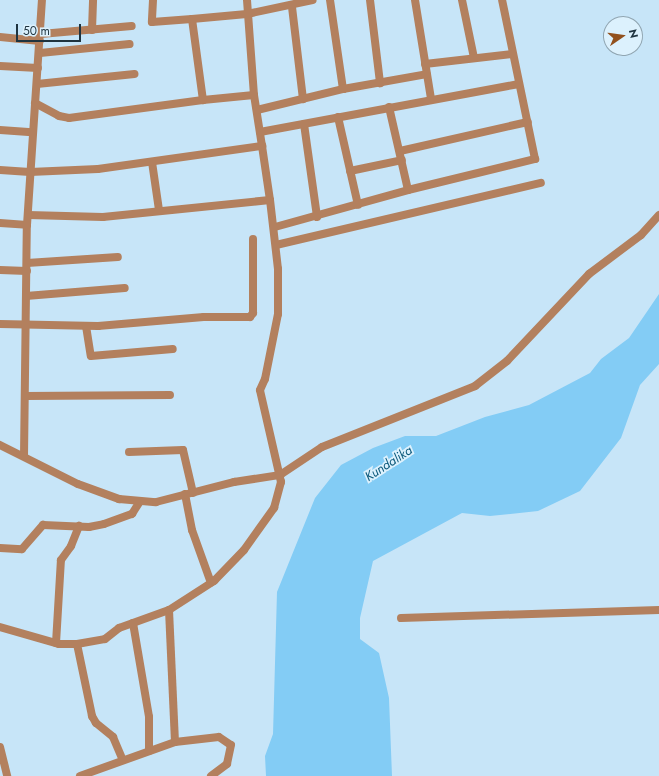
<!DOCTYPE html>
<style>
body{margin:0}
#map{position:relative;width:659px;height:776px;overflow:hidden;background:#c7e5f8;font-family:Jost,sans-serif}
div>[style]{position:absolute}
.water>*{inset:0;background:#83ccf5}
.minor>*{height:8px;margin:-4px;padding:0 4px;transform-origin:4px;border-radius:4px;background:#b3805e}
.tertiary>*{height:8px;margin:-4px;padding:0 4px;transform-origin:4px;border-radius:4px;background:#b3805e}
span{translate:-50% -50%;white-space:nowrap;text-align:center;line-height:1.15;-webkit-text-stroke:3.5px #dcf1fd;paint-order:stroke}
.water-label{font-size:13px;color:#0c597b;font-style:italic}
.north{position:absolute;left:603px;top:16px;width:40px;height:40px;box-sizing:border-box;background:#dcf1fd;border:1px solid #90a5b1;border-radius:50%;rotate:77deg;font-size:11px;font-weight:700;line-height:16px;text-align:center;color:#1e333f}
.north::after{content:'';display:block;margin:auto;width:14px;height:18px;background:#92511e;clip-path:polygon(50% 0,100% 100%,50% 72%,0 100%)}
.scale{position:absolute;left:16px;top:24px;width:65px;height:18px;box-sizing:border-box;border:2px solid #1e333f;border-top:0;padding-left:5px;font-size:12px;line-height:14px;white-space:nowrap;color:#1e333f;-webkit-text-stroke:3px #dcf1fd;paint-order:stroke}
</style>
<div id="map">
<div class="water">
<div style="clip-path:polygon(659px 294px,659px 364px,640px 385px,621px 438px,580px 491px,538px 511px,490px 516px,462px 513px,373px 561px,360px 618px,360px 639px,379px 653px,389px 698px,392px 776px,266px 776px,265px 756px,273px 734px,277px 592px,315px 498px,341px 465px,373px 448px,405px 436px,436px 436px,485px 417px,529px 405px,590px 373px,601px 359px,629px 338px)"></div>
</div>
<div class="minor">
<div style="left:153px;top:0;width:22px;rotate:93deg"></div>
<div style="left:152px;top:22px;width:40px;rotate:-4.3deg"></div>
<div style="left:192px;top:19px;width:82px;rotate:82.3deg"></div>
<div style="left:203px;top:100px;width:51px;rotate:-5.6deg"></div>
<div style="left:254px;top:95px;width:52px;rotate:81.1deg"></div>
<div style="left:247px;top:0;width:95px;rotate:85.8deg"></div>
<div style="left:330px;top:0;width:90px;rotate:81.7deg"></div>
<div style="left:370px;top:0;width:84px;rotate:83.1deg"></div>
<div style="left:415px;top:0;width:100px;rotate:80.8deg"></div>
<div style="left:462px;top:0;width:59px;rotate:78.3deg"></div>
<div style="left:292px;top:7px;width:93px;rotate:83.2deg"></div>
<div style="left:192px;top:19px;width:55px;rotate:-5.2deg"></div>
<div style="left:247px;top:14px;width:67px;rotate:-12deg"></div>
<div style="left:92px;top:30px;width:30px;rotate:-88deg"></div>
<div style="left:41px;top:34px;width:91px;rotate:-5deg"></div>
<div style="left:0;top:37px;width:40px;rotate:5.7deg"></div>
<div style="left:40px;top:53px;width:90px;rotate:-5.7deg"></div>
<div style="left:425px;top:64px;width:87px;rotate:-6.6deg"></div>
<div style="left:0;top:66px;width:38px;rotate:3deg"></div>
<div style="left:37px;top:84px;width:98px;rotate:-5.9deg"></div>
<div style="left:35px;top:103px;width:27px;rotate:28deg"></div>
<div style="left:59px;top:116px;width:10px;rotate:11deg"></div>
<div style="left:69px;top:118px;width:135px;rotate:-7.7deg"></div>
<div style="left:389px;top:107px;width:85px;rotate:77.1deg"></div>
<div style="left:257px;top:110px;width:89px;rotate:-13.7deg"></div>
<div style="left:343px;top:89px;width:85px;rotate:-10.1deg"></div>
<div style="left:338px;top:117px;width:90px;rotate:77.2deg"></div>
<div style="left:304px;top:124px;width:94px;rotate:82deg"></div>
<div style="left:0;top:130px;width:32px;rotate:4deg"></div>
<div style="left:260px;top:132px;width:262px;rotate:-10.5deg"></div>
<div style="left:400px;top:151px;width:131px;rotate:-12.8deg"></div>
<div style="left:152px;top:162px;width:49px;rotate:81.7deg"></div>
<div style="left:0;top:170px;width:30px;rotate:4deg"></div>
<div style="left:30px;top:172px;width:68px;rotate:-2.5deg"></div>
<div style="left:98px;top:169px;width:166px;rotate:-8deg"></div>
<div style="left:262px;top:146px;width:55px;rotate:81.6deg"></div>
<div style="left:270px;top:200px;width:168px;rotate:174.2deg"></div>
<div style="left:103px;top:217px;width:75px;rotate:-178.5deg"></div>
<div style="left:350px;top:171px;width:53px;rotate:-11.9deg"></div>
<div style="left:0;top:223px;width:27px;rotate:4deg"></div>
<div style="left:275px;top:227px;width:138px;rotate:-15.5deg"></div>
<div style="left:408px;top:190px;width:131px;rotate:-13.7deg"></div>
<div style="left:535px;top:159px;width:162px;rotate:-101.7deg"></div>
<div style="left:276px;top:245px;width:272px;rotate:-13.2deg"></div>
<div style="left:27px;top:263px;width:91px;rotate:-3.8deg"></div>
<div style="left:0;top:270px;width:27px;rotate:2deg"></div>
<div style="left:26px;top:296px;width:99px;rotate:-4.6deg"></div>
<div style="left:0;top:324px;width:98px;rotate:1.2deg"></div>
<div style="left:98px;top:326px;width:106px;rotate:-4.9deg"></div>
<div style="left:204px;top:317px;width:46px"></div>
<div style="left:250px;top:317px;width:5px;rotate:-53deg"></div>
<div style="left:253px;top:313px;width:74px;rotate:-90deg"></div>
<div style="left:86px;top:326px;width:30px;rotate:81deg"></div>
<div style="left:91px;top:356px;width:82px;rotate:-4.9deg"></div>
<div style="left:25px;top:396px;width:145px;rotate:-0.4deg"></div>
<div style="left:129px;top:452px;width:54px;rotate:-2.1deg"></div>
<div style="left:183px;top:450px;width:44px;rotate:76.9deg"></div>
<div style="left:185px;top:494px;width:37px;rotate:79deg"></div>
<div style="left:192px;top:530px;width:56px;rotate:70.3deg"></div>
<div style="left:0;top:548px;width:22px;rotate:3deg"></div>
<div style="left:22px;top:549px;width:32px;rotate:-49deg"></div>
<div style="left:43px;top:525px;width:46px;rotate:2.5deg"></div>
<div style="left:89px;top:527px;width:15px;rotate:-11deg"></div>
<div style="left:104px;top:524px;width:30px;rotate:-20deg"></div>
<div style="left:132px;top:514px;width:15px;rotate:-58deg"></div>
<div style="left:169px;top:610px;width:132px;rotate:87.4deg"></div>
<div style="left:401px;top:618px;width:258px;rotate:-1.8deg"></div>
<div style="left:133px;top:623px;width:95px;rotate:80.3deg"></div>
<div style="left:149px;top:717px;width:34px;rotate:90deg"></div>
<div style="left:0;top:627px;width:61px;rotate:16.1deg"></div>
<div style="left:59px;top:644px;width:18px"></div>
<div style="left:77px;top:644px;width:28px;rotate:-10deg"></div>
<div style="left:105px;top:639px;width:18px;rotate:-38deg"></div>
<div style="left:119px;top:628px;width:53px;rotate:-19.8deg"></div>
<div style="left:169px;top:610px;width:54px;rotate:-32.8deg"></div>
<div style="left:214px;top:581px;width:43px;rotate:-45.9deg"></div>
<div style="left:244px;top:550px;width:52px;rotate:-54.5deg"></div>
<div style="left:274px;top:508px;width:27px;rotate:-75deg"></div>
<div style="left:281px;top:482px;width:94px;rotate:-102.9deg"></div>
<div style="left:260px;top:390px;width:12px;rotate:-66deg"></div>
<div style="left:265px;top:379px;width:66px;rotate:-78.7deg"></div>
<div style="left:278px;top:314px;width:45px;rotate:-90deg"></div>
<div style="left:278px;top:269px;width:69px;rotate:-96.6deg"></div>
<div style="left:56px;top:643px;width:83px;rotate:-86.6deg"></div>
<div style="left:61px;top:560px;width:17px;rotate:-54deg"></div>
<div style="left:71px;top:546px;width:22px;rotate:-68deg"></div>
<div style="left:77px;top:644px;width:74px;rotate:78.2deg"></div>
<div style="left:92px;top:716px;width:8px;rotate:60deg"></div>
<div style="left:96px;top:723px;width:22px;rotate:39deg"></div>
<div style="left:113px;top:737px;width:25px;rotate:67deg"></div>
<div style="left:0;top:747px;width:30px;rotate:76deg"></div>
<div style="left:80px;top:776px;width:101px;rotate:-19.7deg"></div>
<div style="left:175px;top:742px;width:44px;rotate:-6.5deg"></div>
<div style="left:219px;top:737px;width:14px;rotate:34deg"></div>
<div style="left:231px;top:745px;width:19px;rotate:102deg"></div>
<div style="left:227px;top:764px;width:20px;rotate:143deg"></div>
</div>
<div class="tertiary">
<div style="left:0;top:445px;width:87px;rotate:26.6deg"></div>
<div style="left:78px;top:484px;width:44px;rotate:20.1deg"></div>
<div style="left:119px;top:499px;width:37px;rotate:5deg"></div>
<div style="left:156px;top:502px;width:81px;rotate:-14.4deg"></div>
<div style="left:234px;top:482px;width:47px;rotate:-8.7deg"></div>
<div style="left:280px;top:475px;width:50px;rotate:-33.7deg"></div>
<div style="left:322px;top:447px;width:165px;rotate:-21.7deg"></div>
<div style="left:475px;top:386px;width:41px;rotate:-38deg"></div>
<div style="left:507px;top:361px;width:120px;rotate:-46.7deg"></div>
<div style="left:589px;top:274px;width:65px;rotate:-36.9deg"></div>
<div style="left:641px;top:235px;width:27px;rotate:-48deg"></div>
<div style="left:24px;top:456px;width:231px;rotate:-89.3deg"></div>
<div style="left:27px;top:225px;width:225px;rotate:-86.2deg"></div>
</div>
<div class="water-label">
<span style="left:389px;top:464px;rotate:-33deg">Kundalika</span>
</div>
<div class="north">N</div>
<div class="scale">50 m</div>
</div>
